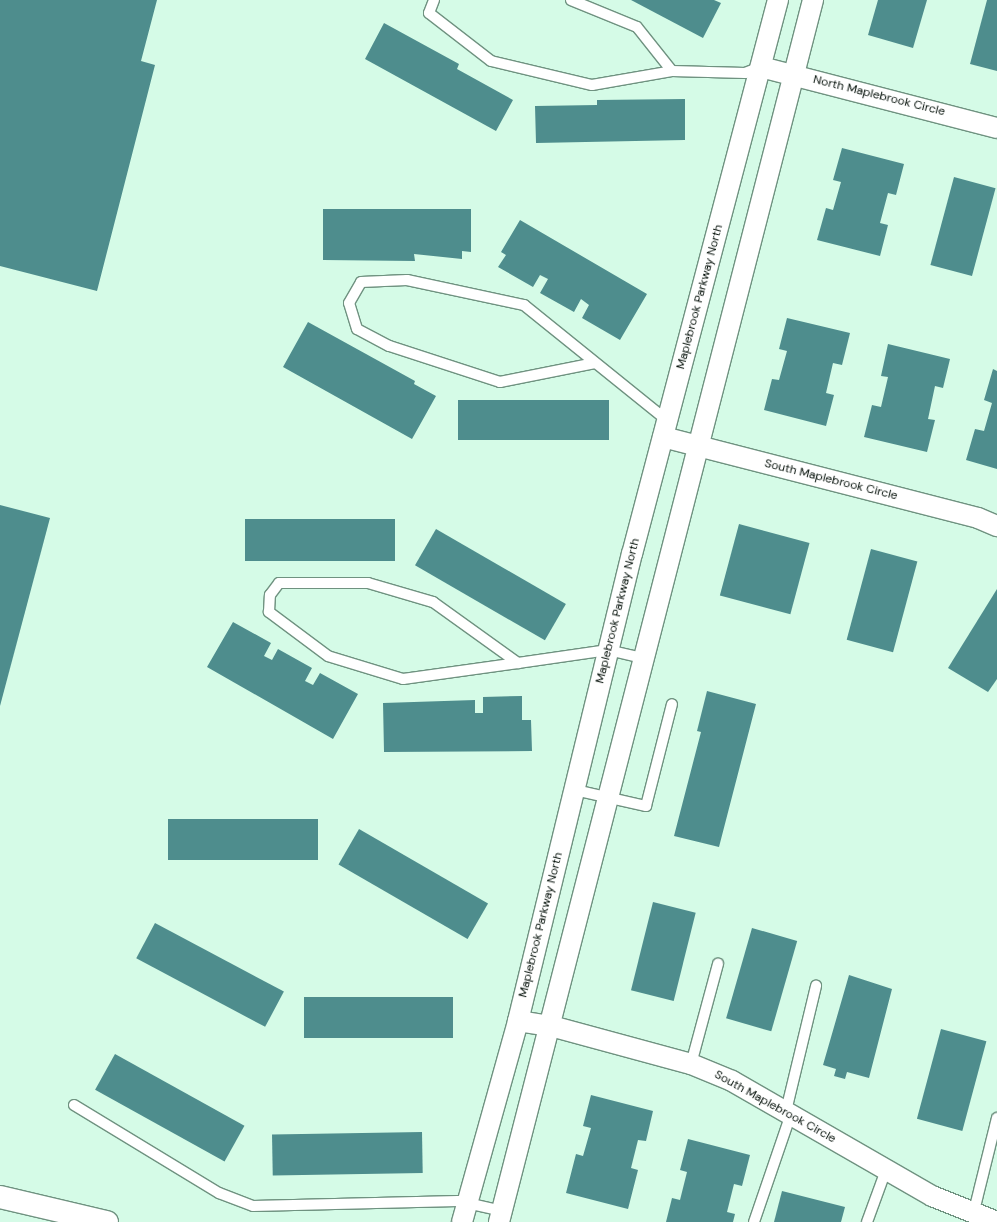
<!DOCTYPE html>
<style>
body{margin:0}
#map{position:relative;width:997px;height:1222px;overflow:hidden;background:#d5fbe7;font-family:"DM Sans",sans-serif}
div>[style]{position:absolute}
.building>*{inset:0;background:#4e8d8d;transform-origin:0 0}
.roads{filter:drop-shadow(1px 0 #6f9280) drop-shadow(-1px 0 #6f9280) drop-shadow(0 1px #6f9280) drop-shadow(0 -1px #6f9280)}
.service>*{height:10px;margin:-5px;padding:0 5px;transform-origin:5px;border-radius:5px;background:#fff}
.minor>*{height:20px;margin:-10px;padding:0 10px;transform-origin:10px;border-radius:10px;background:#fff}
.secondary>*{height:22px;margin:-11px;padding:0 11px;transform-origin:11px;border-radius:11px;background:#fff}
span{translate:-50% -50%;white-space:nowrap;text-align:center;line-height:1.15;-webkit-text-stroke:3px #fff;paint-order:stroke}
.street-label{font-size:12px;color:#030f08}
</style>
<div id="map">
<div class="building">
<div style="clip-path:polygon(0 0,157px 0,141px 61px,155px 65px,97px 291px,0 266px)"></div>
<div style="clip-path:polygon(631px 0,714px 0,721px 3px,703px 38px)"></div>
<div style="clip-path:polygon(878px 0,927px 0,913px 48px,868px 35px)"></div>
<div style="clip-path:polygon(987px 0,997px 0,997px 71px,970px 64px)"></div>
<div style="clip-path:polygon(384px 23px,459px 64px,457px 69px,513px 100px,496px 131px,365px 59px)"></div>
<div style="clip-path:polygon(685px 99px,685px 140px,536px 143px,535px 106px,597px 105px,597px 100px)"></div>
<div style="clip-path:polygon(842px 148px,904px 164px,896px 195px,888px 193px,880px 223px,888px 225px,880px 256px,817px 240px,826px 208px,833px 210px,841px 182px,833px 180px)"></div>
<div style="left:954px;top:177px;width:43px;height:91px;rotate:15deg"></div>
<div style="clip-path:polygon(323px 209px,471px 209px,471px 252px,462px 251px,462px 259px,414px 254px,415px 261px,323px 260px)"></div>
<div style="clip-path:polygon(520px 220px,647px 294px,620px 340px,582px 318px,589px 305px,581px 299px,574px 312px,540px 293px,548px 279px,540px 275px,533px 287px,498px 267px,506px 255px,501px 252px)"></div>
<div style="clip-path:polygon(787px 318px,850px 333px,842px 365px,833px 363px,826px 393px,834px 395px,826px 426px,764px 410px,772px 379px,779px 380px,787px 351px,779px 349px)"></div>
<div style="clip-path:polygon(308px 322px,415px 381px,414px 384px,436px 396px,412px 439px,283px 367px)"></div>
<div style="clip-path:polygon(888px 344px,950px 359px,943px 388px,935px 386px,928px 419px,935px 420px,927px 452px,864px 437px,872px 405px,881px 407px,888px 377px,881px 376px)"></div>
<div style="clip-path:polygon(993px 369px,997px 371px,997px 469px,966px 460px,975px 429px,984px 431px,992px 403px,984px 400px)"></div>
<div style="left:458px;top:400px;width:151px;height:40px"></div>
<div style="clip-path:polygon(0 505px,50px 518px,0 706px)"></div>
<div style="left:395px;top:519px;width:42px;height:150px;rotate:90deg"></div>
<div style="left:739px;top:524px;width:73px;height:74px;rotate:15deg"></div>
<div style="left:436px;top:529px;width:150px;height:42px;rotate:30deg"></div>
<div style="left:871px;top:549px;width:48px;height:94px;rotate:15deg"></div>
<div style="clip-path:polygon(997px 589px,997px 679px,988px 692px,948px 668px)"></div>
<div style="clip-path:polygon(233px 622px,271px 643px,264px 656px,272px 660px,278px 649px,312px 668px,305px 681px,313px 685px,320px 673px,358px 694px,333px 739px,207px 667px)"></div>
<div style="clip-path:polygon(707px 691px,756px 704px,719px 847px,674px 836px,701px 732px,697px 731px)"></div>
<div style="clip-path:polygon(522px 696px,522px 720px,531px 720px,532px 751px,384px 752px,383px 703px,475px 700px,475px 713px,483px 713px,483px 697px)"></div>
<div style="left:168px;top:819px;width:150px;height:41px"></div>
<div style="left:359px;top:829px;width:149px;height:41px;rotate:30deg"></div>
<div style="left:653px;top:902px;width:44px;height:91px;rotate:14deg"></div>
<div style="left:155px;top:923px;width:146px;height:40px;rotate:28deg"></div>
<div style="left:752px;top:928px;width:47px;height:94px;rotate:16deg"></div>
<div style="clip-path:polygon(849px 975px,892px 989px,869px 1078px,847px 1072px,845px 1079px,834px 1076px,836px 1069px,823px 1065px)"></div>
<div style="left:453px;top:997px;width:41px;height:149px;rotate:90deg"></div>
<div style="left:941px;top:1029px;width:47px;height:93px;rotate:15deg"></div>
<div style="left:115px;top:1054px;width:148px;height:41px;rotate:29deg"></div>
<div style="clip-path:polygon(591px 1095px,653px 1111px,646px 1141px,638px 1140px,631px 1168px,638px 1170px,628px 1209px,566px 1193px,576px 1154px,583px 1156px,591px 1128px,583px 1126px)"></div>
<div style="left:422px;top:1132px;width:41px;height:150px;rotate:89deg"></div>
<div style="clip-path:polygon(688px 1139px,750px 1155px,742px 1186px,734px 1184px,727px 1212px,735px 1214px,733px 1222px,666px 1222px,672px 1198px,680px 1200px,687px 1172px,680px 1170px)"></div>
<div style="clip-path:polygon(782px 1191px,845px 1207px,841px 1222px,774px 1222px)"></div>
</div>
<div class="roads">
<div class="service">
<div style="left:434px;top:0;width:14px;rotate:111deg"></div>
<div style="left:429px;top:13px;width:78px;rotate:37.7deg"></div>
<div style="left:491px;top:61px;width:104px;rotate:13.4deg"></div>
<div style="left:592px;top:85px;width:81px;rotate:-9.9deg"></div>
<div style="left:672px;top:71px;width:73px;rotate:1.6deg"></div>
<div style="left:745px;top:73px;width:17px;rotate:-21deg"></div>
<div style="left:571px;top:0;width:71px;rotate:22.2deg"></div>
<div style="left:637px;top:27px;width:56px;rotate:51.5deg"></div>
<div style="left:595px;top:363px;width:97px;rotate:168.7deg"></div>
<div style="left:500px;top:382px;width:117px;rotate:-162deg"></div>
<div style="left:389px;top:346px;width:36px;rotate:-152deg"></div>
<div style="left:357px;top:329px;width:27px;rotate:-107deg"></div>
<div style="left:349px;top:303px;width:24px;rotate:-60deg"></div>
<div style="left:361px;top:282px;width:46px;rotate:-2.5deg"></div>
<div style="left:407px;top:280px;width:120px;rotate:12.1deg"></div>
<div style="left:524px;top:305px;width:185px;rotate:38.9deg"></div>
<div style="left:518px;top:663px;width:116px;rotate:172.1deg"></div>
<div style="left:403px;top:679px;width:78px;rotate:-163deg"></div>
<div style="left:328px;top:656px;width:74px;rotate:-143.3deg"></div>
<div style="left:269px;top:612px;width:17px;rotate:-87deg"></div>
<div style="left:270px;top:595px;width:15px;rotate:-53deg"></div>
<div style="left:279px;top:583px;width:89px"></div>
<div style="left:368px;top:583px;width:68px;rotate:16.3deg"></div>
<div style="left:433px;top:602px;width:105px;rotate:35.7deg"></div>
<div style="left:518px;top:663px;width:91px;rotate:-8.2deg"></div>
<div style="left:608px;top:650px;width:37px;rotate:13deg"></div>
<div style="left:575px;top:790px;width:73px;rotate:12.7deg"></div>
<div style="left:646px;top:806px;width:105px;rotate:-75.7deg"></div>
<div style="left:691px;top:1064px;width:104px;rotate:-74.9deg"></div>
<div style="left:74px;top:1105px;width:170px;rotate:31.3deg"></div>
<div style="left:219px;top:1193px;width:36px;rotate:21deg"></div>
<div style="left:253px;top:1206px;width:205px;rotate:-1.4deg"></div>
<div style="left:458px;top:1201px;width:45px;rotate:12.8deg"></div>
<div style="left:786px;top:1111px;width:129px;rotate:-76.5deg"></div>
<div style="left:973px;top:1215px;width:100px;rotate:-76.1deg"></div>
<div style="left:754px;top:1222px;width:114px;rotate:-71.1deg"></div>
<div style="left:867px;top:1222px;width:55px;rotate:-69.9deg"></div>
</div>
<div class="minor">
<div style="left:761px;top:67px;width:244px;rotate:14.5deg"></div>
<div style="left:663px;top:437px;width:325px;rotate:14.4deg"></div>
<div style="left:978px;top:518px;width:21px;rotate:23deg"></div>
<div style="left:518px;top:1021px;width:33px;rotate:9deg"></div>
<div style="left:551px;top:1026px;width:145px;rotate:15.2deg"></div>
<div style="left:691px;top:1064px;width:44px;rotate:22.5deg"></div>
<div style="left:732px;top:1081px;width:231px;rotate:29.9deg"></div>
<div style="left:932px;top:1196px;width:70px;rotate:21.8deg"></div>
<div style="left:462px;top:1222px;width:209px;rotate:-74.4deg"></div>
<div style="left:518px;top:1021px;width:481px;rotate:-76.3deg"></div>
<div style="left:632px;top:554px;width:573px;rotate:-75.24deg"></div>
<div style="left:499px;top:1222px;width:1262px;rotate:-75.59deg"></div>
</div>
<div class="secondary">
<div style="left:0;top:1197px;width:110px;rotate:13.2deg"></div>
</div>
</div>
<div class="street-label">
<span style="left:879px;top:96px;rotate:14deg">North Maplebrook Circle</span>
<span style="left:700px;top:297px;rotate:-75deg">Maplebrook Parkway North</span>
<span style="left:831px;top:480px;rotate:14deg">South Maplebrook Circle</span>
<span style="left:618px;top:611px;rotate:-76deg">Maplebrook Parkway North</span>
<span style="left:541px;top:925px;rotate:-76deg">Maplebrook Parkway North</span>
<span style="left:775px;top:1107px;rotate:29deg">South Maplebrook Circle</span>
</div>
</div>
